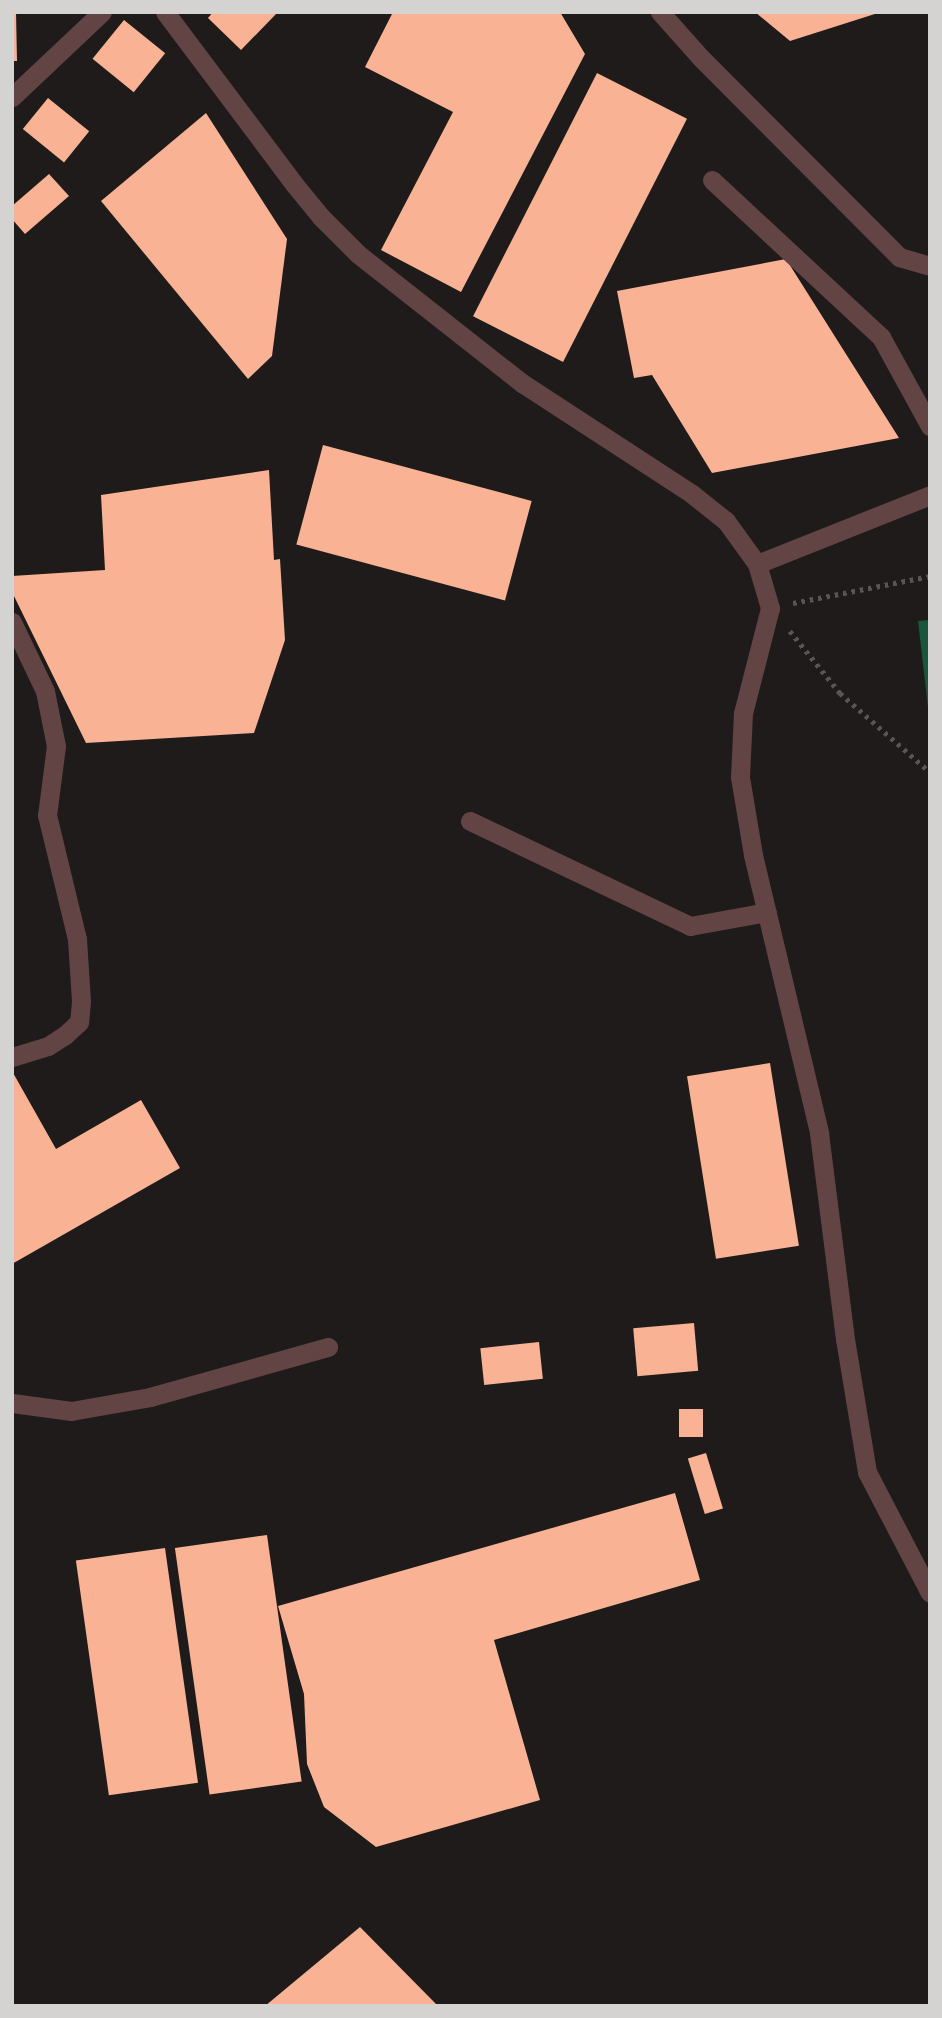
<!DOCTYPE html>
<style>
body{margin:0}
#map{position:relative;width:942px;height:2018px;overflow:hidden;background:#1e1b1a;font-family:"Libre Baskerville",serif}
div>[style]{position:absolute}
.forest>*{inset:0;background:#1a553c}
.building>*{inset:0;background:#f9b293;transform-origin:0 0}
.path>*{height:4.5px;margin-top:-2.25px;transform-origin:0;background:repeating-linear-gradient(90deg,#585554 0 3.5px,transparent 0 8.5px)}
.minor>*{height:19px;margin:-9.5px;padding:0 9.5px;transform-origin:9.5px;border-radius:9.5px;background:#634445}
span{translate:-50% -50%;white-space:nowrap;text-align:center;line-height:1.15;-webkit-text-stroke:7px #141211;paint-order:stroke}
.frame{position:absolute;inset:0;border:14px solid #d5d3d2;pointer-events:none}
</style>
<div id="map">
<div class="forest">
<div style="clip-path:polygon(930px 620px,930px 725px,918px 621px)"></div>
</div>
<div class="building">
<div style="clip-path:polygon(12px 12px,16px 12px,17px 61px,12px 61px)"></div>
<div style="clip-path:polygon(213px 12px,278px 12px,241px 50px,208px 18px)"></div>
<div style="clip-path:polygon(393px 12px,560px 12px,585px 54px,461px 292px,381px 250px,453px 112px,365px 67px)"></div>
<div style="clip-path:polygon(755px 12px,878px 12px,878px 13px,790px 41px)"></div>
<div style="left:124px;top:20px;width:53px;height:50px;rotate:39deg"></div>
<div style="left:597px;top:73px;width:101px;height:273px;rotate:27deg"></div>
<div style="left:48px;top:98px;width:53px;height:40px;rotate:39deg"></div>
<div style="clip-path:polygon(206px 113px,287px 239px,272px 356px,248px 379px,101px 201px)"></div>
<div style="clip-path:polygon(49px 174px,69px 196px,25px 234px,12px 219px,12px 206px)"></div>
<div style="clip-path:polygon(786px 259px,899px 438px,712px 473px,652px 375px,634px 378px,617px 291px)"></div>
<div style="left:323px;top:445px;width:216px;height:103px;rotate:15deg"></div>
<div style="clip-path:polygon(269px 470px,274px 560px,280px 559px,285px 640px,254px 733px,86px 743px,12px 592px,12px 576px,105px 570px,101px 495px)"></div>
<div style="left:770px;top:1063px;width:185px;height:84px;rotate:81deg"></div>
<div style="clip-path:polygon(12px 1071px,56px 1149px,141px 1100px,180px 1168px,12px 1264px)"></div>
<div style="left:694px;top:1323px;width:48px;height:61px;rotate:85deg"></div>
<div style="left:539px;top:1342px;width:37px;height:59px;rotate:84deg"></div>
<div style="left:679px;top:1409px;width:24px;height:28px"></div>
<div style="left:706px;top:1453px;width:58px;height:19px;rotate:73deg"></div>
<div style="clip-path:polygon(675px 1493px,700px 1580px,494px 1640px,540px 1800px,376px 1847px,324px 1807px,307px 1764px,304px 1694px,278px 1606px)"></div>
<div style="left:267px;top:1535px;width:249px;height:93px;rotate:82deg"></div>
<div style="left:165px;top:1548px;width:237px;height:90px;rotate:82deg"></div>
<div style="clip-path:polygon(360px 1927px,438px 2006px,265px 2006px)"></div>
</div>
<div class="path">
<div style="left:793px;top:603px;width:140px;rotate:-11.1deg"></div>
<div style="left:790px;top:631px;width:80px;rotate:51.1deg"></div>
<div style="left:840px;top:693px;width:120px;rotate:41.3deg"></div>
</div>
<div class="minor">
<div style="left:165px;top:12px;width:215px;rotate:53.1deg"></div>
<div style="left:294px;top:184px;width:43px;rotate:50.7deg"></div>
<div style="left:321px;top:217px;width:52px;rotate:45deg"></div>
<div style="left:358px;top:254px;width:209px;rotate:38.2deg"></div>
<div style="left:522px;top:383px;width:203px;rotate:33.1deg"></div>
<div style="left:692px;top:494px;width:43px;rotate:38.5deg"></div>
<div style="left:726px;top:521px;width:53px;rotate:54.2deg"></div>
<div style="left:757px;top:564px;width:46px;rotate:73.5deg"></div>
<div style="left:770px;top:608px;width:108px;rotate:104.4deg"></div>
<div style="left:743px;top:713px;width:64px;rotate:92.7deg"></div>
<div style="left:740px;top:777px;width:79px;rotate:80.5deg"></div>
<div style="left:753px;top:855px;width:286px;rotate:76.6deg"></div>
<div style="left:819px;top:1133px;width:208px;rotate:82.8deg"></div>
<div style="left:845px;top:1339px;width:135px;rotate:80.6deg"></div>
<div style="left:867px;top:1472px;width:136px;rotate:62.5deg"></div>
<div style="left:660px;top:12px;width:62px;rotate:48.3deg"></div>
<div style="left:701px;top:58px;width:281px;rotate:45.1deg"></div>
<div style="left:899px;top:257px;width:32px;rotate:16deg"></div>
<div style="left:12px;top:97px;width:124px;rotate:-43.4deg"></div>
<div style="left:712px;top:180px;width:231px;rotate:42.9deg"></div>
<div style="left:881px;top:337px;width:102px;rotate:61.2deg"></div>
<div style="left:757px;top:564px;width:186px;rotate:-21.7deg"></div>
<div style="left:12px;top:622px;width:76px;rotate:64.4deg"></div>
<div style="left:45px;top:691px;width:56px;rotate:78.7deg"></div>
<div style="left:56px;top:746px;width:70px;rotate:97.4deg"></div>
<div style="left:47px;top:815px;width:128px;rotate:76.4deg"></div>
<div style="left:77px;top:939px;width:62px;rotate:86.3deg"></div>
<div style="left:81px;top:1001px;width:21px;rotate:95deg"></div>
<div style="left:79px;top:1022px;width:19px;rotate:137deg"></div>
<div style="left:65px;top:1035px;width:20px;rotate:147deg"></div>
<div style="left:48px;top:1046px;width:38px;rotate:163deg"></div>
<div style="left:470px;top:821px;width:244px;rotate:25.5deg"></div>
<div style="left:690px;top:926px;width:78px;rotate:-10.3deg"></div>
<div style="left:12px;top:1403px;width:60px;rotate:7.7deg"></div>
<div style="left:71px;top:1411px;width:80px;rotate:-10deg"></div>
<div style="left:150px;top:1397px;width:185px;rotate:-15.7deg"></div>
</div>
<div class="frame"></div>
</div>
